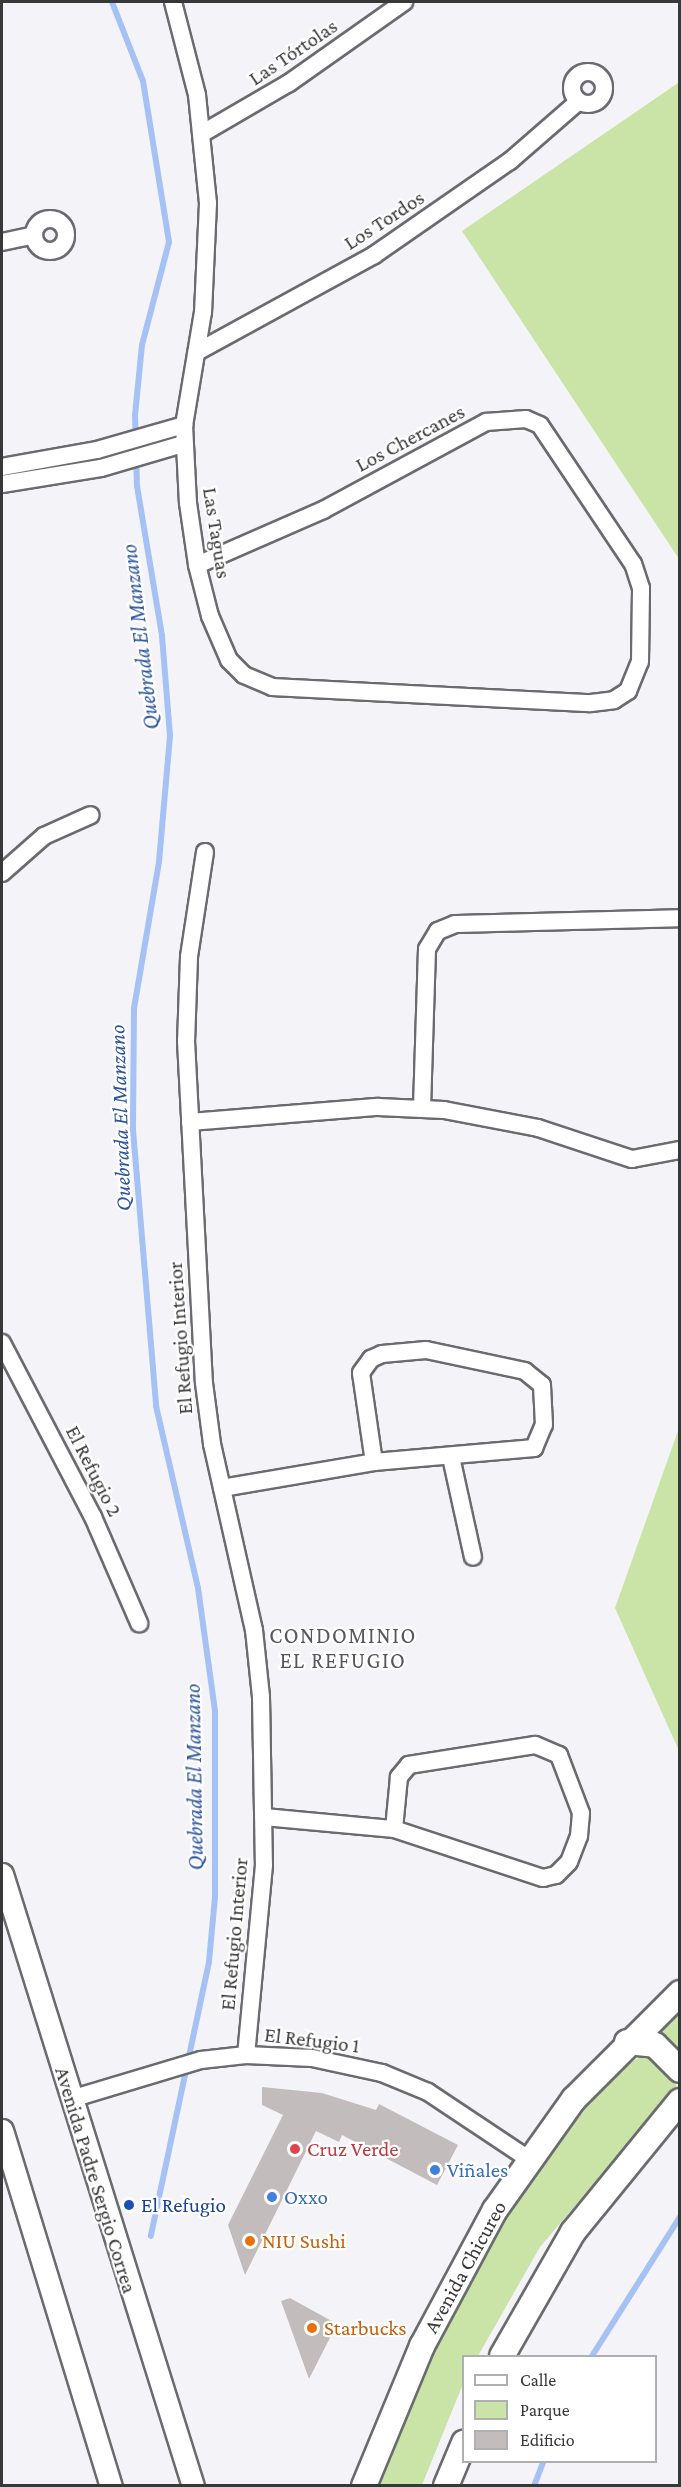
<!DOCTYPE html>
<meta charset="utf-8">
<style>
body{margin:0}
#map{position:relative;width:681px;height:2487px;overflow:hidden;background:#f4f4f8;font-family:"Crimson Pro",serif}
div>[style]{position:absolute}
.green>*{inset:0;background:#cae4a7}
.stream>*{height:6px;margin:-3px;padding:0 3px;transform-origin:3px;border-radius:3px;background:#a6c2f4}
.building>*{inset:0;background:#c2bdbc}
.roads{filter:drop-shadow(2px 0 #6a6b6f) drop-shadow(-2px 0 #6a6b6f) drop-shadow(0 2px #6a6b6f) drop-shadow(0 -2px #6a6b6f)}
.minor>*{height:16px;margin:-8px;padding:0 8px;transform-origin:8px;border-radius:8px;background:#fff}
.minor>.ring{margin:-8px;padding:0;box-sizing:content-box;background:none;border:16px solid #fff;border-radius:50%}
.tertiary>*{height:21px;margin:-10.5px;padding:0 10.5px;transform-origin:10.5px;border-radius:10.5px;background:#fff}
.secondary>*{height:24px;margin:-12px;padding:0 12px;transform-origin:12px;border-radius:12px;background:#fff}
.dots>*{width:16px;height:16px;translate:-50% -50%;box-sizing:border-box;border:3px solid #fff;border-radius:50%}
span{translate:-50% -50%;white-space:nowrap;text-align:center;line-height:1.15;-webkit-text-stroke:4.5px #fff;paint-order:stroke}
.street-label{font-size:21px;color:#383839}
.health-label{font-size:21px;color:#be3a42}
.left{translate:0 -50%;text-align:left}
.shop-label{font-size:21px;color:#366cbe}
.transit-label{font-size:21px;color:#164399}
.food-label{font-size:21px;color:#c56008}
.water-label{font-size:22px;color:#2c549c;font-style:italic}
.neighbourhood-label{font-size:22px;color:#56575a;letter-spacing:1.5px}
.frame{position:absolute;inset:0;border:3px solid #383839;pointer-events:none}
.legend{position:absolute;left:462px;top:2355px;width:195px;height:108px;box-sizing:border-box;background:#fff;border:2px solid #afafb0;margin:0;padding:8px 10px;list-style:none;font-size:18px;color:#383839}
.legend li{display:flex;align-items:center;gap:12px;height:30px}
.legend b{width:30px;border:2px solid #afafb0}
</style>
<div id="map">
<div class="green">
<div style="clip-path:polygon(679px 21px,679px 559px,462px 231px,678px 83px)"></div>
<div style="clip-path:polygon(679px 1428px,679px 1751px,615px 1608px)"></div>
<div style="clip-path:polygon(679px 2010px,679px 2055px,653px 2033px)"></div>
<div style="clip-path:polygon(647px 2052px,676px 2078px,676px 2087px,540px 2247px,478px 2356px,464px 2356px,463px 2384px,422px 2485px,379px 2486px,451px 2301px,503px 2214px,611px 2076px)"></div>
</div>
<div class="stream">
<div style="left:112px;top:2px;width:85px;rotate:68.6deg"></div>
<div style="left:143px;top:81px;width:163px;rotate:80.8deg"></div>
<div style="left:169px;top:242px;width:106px;rotate:104.7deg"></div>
<div style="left:142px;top:345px;width:70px;rotate:95.7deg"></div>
<div style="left:135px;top:415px;width:71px;rotate:88.4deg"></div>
<div style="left:137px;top:486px;width:152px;rotate:80.5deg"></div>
<div style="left:162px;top:636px;width:100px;rotate:85.4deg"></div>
<div style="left:170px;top:736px;width:126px;rotate:95deg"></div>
<div style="left:159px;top:862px;width:149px;rotate:99.7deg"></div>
<div style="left:134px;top:1009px;width:121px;rotate:90.5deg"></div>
<div style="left:133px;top:1130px;width:277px;rotate:85.2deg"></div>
<div style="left:156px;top:1406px;width:187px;rotate:77deg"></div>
<div style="left:198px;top:1588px;width:124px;rotate:82.1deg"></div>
<div style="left:215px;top:1711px;width:186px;rotate:90deg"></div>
<div style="left:215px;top:1897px;width:65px;rotate:95.3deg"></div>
<div style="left:209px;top:1962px;width:280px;rotate:102deg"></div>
<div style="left:592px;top:2356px;width:165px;rotate:-57.7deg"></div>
<div style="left:534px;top:2486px;width:26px;rotate:-69deg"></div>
</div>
<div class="building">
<div style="clip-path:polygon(262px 2087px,322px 2093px,376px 2110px,379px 2104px,458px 2145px,437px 2185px,342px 2135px,339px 2142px,316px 2131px,245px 2275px,228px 2225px,283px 2115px,262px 2105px)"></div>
<div style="clip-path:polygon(290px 2298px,337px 2324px,309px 2379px,281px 2301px)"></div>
</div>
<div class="roads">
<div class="minor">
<div style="left:173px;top:2px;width:96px;rotate:75.5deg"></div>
<div style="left:197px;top:95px;width:109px;rotate:84.2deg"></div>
<div style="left:208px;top:203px;width:109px;rotate:92.6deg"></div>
<div style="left:203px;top:312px;width:115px;rotate:99.5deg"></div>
<div style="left:184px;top:425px;width:78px;rotate:87.1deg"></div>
<div style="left:188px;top:503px;width:63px;rotate:81.7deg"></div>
<div style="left:197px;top:565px;width:53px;rotate:75.7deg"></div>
<div style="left:210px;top:616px;width:48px;rotate:66.6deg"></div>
<div style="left:229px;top:660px;width:21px;rotate:45deg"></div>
<div style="left:244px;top:675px;width:30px;rotate:23deg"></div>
<div style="left:272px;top:687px;width:319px;rotate:2.9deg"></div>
<div style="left:591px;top:703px;width:23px;rotate:-7deg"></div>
<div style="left:614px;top:700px;width:17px;rotate:-33deg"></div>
<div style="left:628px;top:691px;width:31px;rotate:-68deg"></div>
<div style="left:640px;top:662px;width:74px;rotate:-89.2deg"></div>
<div style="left:641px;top:588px;width:25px;rotate:-108deg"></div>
<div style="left:633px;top:564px;width:167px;rotate:-123.8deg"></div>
<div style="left:540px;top:425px;width:15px;rotate:-157deg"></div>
<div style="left:526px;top:419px;width:40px;rotate:175.7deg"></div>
<div style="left:486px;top:422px;width:185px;rotate:151.6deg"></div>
<div style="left:323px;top:510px;width:137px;rotate:156.4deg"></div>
<div class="ring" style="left:572px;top:72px;width:16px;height:16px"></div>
<div style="left:203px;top:133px;width:99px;rotate:-30.2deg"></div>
<div style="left:289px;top:83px;width:141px;rotate:-35.2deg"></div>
<div class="ring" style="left:34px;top:219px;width:16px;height:16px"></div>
<div style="left:2px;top:242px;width:33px;rotate:-12deg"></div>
<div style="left:197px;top:352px;width:202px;rotate:-28.7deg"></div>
<div style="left:374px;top:255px;width:165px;rotate:-34.7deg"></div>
<div style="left:510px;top:161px;width:91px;rotate:-41deg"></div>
<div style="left:2px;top:467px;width:97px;rotate:-10.1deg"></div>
<div style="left:97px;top:450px;width:91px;rotate:-16deg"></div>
<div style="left:2px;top:484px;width:100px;rotate:-9.2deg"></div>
<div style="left:101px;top:468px;width:85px;rotate:-16.3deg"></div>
<div style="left:205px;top:852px;width:106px;rotate:98.7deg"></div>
<div style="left:189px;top:957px;width:84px;rotate:92deg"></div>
<div style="left:186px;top:1041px;width:342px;rotate:87deg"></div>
<div style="left:204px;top:1383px;width:62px;rotate:82.5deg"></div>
<div style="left:212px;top:1444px;width:191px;rotate:77.3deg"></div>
<div style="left:254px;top:1630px;width:67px;rotate:84deg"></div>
<div style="left:261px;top:1697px;width:168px;rotate:89deg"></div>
<div style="left:264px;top:1865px;width:191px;rotate:95.4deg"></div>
<div style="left:2px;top:873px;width:56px;rotate:-41.4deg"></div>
<div style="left:44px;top:836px;width:51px;rotate:-24.1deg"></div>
<div style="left:422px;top:1108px;width:159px;rotate:-88.2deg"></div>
<div style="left:427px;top:949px;width:21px;rotate:-59deg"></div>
<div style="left:438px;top:931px;width:18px;rotate:-22deg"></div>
<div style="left:455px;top:924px;width:225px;rotate:-1.5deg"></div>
<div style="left:190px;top:1122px;width:189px;rotate:-4.6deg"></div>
<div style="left:378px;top:1107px;width:66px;rotate:2.6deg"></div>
<div style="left:444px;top:1110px;width:96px;rotate:10.8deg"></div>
<div style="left:538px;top:1128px;width:99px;rotate:18.3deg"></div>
<div style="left:632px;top:1159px;width:49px;rotate:-10.6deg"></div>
<div style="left:2px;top:1343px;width:196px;rotate:62.4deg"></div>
<div style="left:93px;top:1517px;width:116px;rotate:66.5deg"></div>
<div style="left:451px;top:1457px;width:102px;rotate:77.6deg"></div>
<div style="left:222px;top:1488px;width:154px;rotate:-9.7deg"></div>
<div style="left:374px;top:1462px;width:161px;rotate:-5deg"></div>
<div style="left:534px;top:1448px;width:25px;rotate:-67deg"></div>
<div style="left:544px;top:1425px;width:40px;rotate:-92.9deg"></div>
<div style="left:542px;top:1385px;width:22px;rotate:-141deg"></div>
<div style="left:525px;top:1371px;width:101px;rotate:-168deg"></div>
<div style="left:426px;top:1350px;width:44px;rotate:174.8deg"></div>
<div style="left:382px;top:1354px;width:12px;rotate:156deg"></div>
<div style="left:371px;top:1359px;width:17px;rotate:126deg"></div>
<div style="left:361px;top:1373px;width:90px;rotate:81.7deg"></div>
<div style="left:264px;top:1817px;width:131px;rotate:5.3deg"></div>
<div style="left:394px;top:1829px;width:157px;rotate:18.2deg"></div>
<div style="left:543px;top:1878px;width:13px;rotate:-13deg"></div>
<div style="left:556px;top:1875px;width:18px;rotate:-45deg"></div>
<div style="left:569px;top:1862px;width:28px;rotate:-69deg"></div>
<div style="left:579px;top:1836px;width:23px;rotate:-85deg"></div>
<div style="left:581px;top:1813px;width:62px;rotate:-110.8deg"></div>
<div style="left:559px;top:1755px;width:26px;rotate:-157deg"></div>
<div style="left:535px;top:1745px;width:128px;rotate:171deg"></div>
<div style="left:409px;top:1765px;width:16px;rotate:130deg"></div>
<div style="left:399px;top:1777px;width:52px;rotate:95.5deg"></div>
<div style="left:71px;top:2099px;width:136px;rotate:-16.7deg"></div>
<div style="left:201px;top:2060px;width:45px;rotate:-6.3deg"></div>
<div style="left:246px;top:2055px;width:66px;rotate:2.6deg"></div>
<div style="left:312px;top:2058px;width:72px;rotate:12.1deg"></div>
<div style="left:382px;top:2073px;width:50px;rotate:22.4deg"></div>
<div style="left:428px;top:2092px;width:123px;rotate:33.7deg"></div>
</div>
<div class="tertiary">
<div style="left:2px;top:1874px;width:641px;rotate:72.67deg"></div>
<div style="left:2px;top:2130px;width:372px;rotate:73deg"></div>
</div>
<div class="secondary">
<div style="left:627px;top:2042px;width:28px;rotate:6deg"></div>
<div style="left:655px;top:2045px;width:35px;rotate:45deg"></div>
<div style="left:502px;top:2356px;width:143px;rotate:-60.2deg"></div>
<div style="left:573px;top:2232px;width:169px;rotate:-50.8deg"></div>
<div style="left:364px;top:2486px;width:152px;rotate:-67.5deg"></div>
<div style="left:422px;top:2346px;width:154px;rotate:-61.8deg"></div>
<div style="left:495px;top:2210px;width:136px;rotate:-54.6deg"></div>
<div style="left:574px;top:2099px;width:150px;rotate:-45deg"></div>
<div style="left:446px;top:2486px;width:47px;rotate:-67.3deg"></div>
</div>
</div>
<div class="dots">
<div style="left:295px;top:2149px;background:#e0444e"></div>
<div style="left:435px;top:2170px;background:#3f7fe0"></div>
<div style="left:272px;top:2197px;background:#3f7fe0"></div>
<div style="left:129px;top:2205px;background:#1a4fb4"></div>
<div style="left:250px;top:2241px;background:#e8710a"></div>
<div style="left:312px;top:2328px;background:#e8710a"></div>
</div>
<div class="street-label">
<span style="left:293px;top:52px;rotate:-34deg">Las Tórtolas</span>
<span style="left:384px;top:220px;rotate:-33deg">Los Tordos</span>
<span style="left:410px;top:438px;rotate:-28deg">Los Chercanes</span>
<span style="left:217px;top:533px;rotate:81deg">Las Taguas</span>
<span style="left:180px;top:1338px;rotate:-94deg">El Refugio Interior</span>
<span style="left:94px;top:1471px;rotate:63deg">El Refugio 2</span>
<span style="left:234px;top:1934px;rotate:-85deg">El Refugio Interior</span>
<span style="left:312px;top:2040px;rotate:7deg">El Refugio 1</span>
<span style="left:96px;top:2180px;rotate:73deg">Avenida Padre Sergio Correa</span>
<span style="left:465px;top:2267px;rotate:-61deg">Avenida Chicureo</span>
</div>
<div class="health-label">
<span class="left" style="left:307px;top:2149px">Cruz Verde</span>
</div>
<div class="shop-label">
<span class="left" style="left:447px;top:2170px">Viñales</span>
<span class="left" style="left:284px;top:2197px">Oxxo</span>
</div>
<div class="transit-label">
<span class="left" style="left:141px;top:2205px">El Refugio</span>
</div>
<div class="food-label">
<span class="left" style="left:262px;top:2241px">NIU Sushi</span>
<span class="left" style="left:324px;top:2328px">Starbucks</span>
</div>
<div class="water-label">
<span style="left:140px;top:637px;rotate:-97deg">Quebrada El Manzano</span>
<span style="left:120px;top:1118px;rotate:-92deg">Quebrada El Manzano</span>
<span style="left:194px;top:1777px;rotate:-91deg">Quebrada El Manzano</span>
</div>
<div class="neighbourhood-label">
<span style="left:343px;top:1648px">CONDOMINIO<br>EL REFUGIO</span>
</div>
<div class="frame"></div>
<ul class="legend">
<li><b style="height:8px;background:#fff"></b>Calle</li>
<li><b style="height:16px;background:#cae4a7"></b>Parque</li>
<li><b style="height:16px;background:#c2bdbc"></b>Edificio</li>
</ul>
</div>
